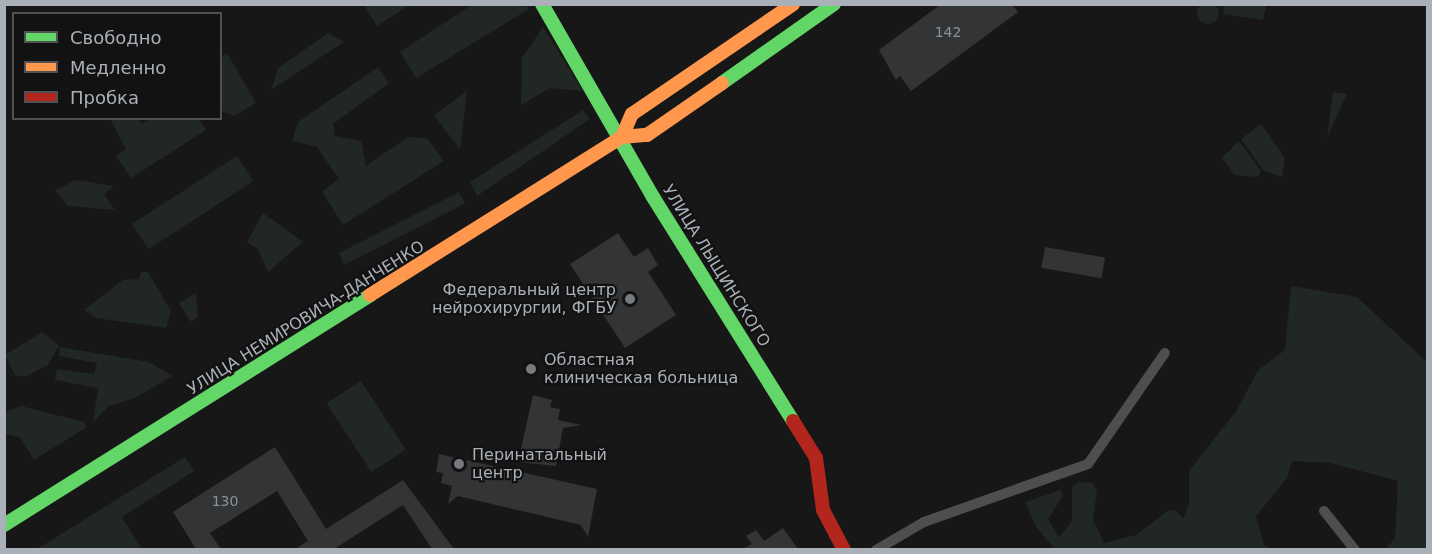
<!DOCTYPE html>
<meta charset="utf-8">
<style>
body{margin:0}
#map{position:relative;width:1432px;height:554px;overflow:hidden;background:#171718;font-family:"DejaVu Sans",sans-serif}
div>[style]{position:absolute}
.green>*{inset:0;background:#212722;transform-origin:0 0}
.round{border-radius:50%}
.building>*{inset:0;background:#333435;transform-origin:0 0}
.street>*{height:10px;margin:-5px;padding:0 5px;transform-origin:5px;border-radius:5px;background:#4c4e50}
.fast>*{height:14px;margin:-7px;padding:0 7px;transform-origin:7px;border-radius:7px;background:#63d668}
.slow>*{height:14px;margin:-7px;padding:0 7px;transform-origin:7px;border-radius:7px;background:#ff974d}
.jam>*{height:14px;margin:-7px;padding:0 7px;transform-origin:7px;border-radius:7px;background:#b3261e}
.dots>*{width:16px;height:16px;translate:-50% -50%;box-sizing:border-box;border:3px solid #121213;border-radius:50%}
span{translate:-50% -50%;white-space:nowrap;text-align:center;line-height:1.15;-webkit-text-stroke:4.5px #121213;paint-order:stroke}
.number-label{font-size:14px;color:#8c9196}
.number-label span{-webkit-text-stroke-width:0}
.street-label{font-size:16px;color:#aab0b7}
.poi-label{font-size:16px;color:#aab0b7}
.right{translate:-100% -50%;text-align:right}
.left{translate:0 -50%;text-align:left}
.frame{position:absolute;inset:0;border:6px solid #aab0b7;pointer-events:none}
.legend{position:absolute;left:12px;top:12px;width:210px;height:108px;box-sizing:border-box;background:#121213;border:2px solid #4f5155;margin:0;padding:8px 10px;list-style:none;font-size:18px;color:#aab0b7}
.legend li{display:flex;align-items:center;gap:12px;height:30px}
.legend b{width:30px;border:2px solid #4f5155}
</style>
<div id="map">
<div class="green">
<div class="round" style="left:1197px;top:2px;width:22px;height:22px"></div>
<div style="clip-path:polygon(473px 4px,527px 5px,529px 9px,416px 78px,400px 52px)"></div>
<div style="clip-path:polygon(364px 5px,410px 5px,377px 26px)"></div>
<div style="clip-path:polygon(1224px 5px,1266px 5px,1263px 20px,1223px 14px)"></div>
<div style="clip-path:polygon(543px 27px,583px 91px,550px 88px,521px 105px,522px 58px)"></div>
<div style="clip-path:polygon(328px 33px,344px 42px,271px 90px,278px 68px)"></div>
<div style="clip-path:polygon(227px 53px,256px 103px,234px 116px,221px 111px,221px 57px)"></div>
<div style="clip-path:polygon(378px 67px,389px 83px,333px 124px,335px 136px,361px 141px,366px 166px,408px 137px,427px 138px,444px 161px,343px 225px,322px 192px,339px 179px,317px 147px,292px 141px,298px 122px)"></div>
<div style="clip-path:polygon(467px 91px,460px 150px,434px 115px)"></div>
<div style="clip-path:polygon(1333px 92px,1347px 94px,1327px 138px)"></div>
<div style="clip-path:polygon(583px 110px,590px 119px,477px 196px,470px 182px)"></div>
<div style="clip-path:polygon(110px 119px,139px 119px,142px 124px,150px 119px,199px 119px,206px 130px,131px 178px,116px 156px,126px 149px)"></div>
<div style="clip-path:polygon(1261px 124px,1285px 158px,1282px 177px,1264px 171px,1241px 139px)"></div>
<div style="clip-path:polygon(1239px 141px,1261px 171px,1258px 177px,1235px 175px,1222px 158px)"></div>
<div style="left:237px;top:156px;width:30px;height:125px;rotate:57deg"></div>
<div style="clip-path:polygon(76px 180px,114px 186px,104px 194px,115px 210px,68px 206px,55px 190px)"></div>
<div style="left:459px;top:192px;width:13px;height:135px;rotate:63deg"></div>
<div style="clip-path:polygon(263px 213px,303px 242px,268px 272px,258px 249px,247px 242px)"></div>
<div style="clip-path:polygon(141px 272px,148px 272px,171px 311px,166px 328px,96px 318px,84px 310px,123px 280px,139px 279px)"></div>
<div style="clip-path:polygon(1291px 286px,1357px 297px,1427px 362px,1427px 549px,1386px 549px,1395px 538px,1398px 481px,1331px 463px,1292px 461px,1287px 478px,1256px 516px,1264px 545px,1271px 549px,1055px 549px,1036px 527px,1025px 502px,1061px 490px,1063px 496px,1048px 519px,1059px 537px,1072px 521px,1072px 487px,1079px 482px,1093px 483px,1097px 490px,1093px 520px,1104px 543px,1136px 535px,1167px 511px,1176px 510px,1183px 518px,1189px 504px,1189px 471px,1237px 410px,1258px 370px,1285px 350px)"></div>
<div style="clip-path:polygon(196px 293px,198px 317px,191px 322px,179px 303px)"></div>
<div style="clip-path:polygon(42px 332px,59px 346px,48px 365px,25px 377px,15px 375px,5px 355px)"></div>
<div style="clip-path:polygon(60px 347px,149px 362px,172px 376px,135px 398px,109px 406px,93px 422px,98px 388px,55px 380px,57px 369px,94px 374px,97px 363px,59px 356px)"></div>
<div style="left:361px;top:381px;width:82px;height:41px;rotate:57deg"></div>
<div style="clip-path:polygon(21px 406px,84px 422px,87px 427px,34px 460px,20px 437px,5px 434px,5px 412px)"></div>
<div style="clip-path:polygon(185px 457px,194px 471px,122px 517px,142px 549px,37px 549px)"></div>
</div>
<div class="building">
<div style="clip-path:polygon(941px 4px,1012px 4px,1018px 12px,911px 91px,900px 76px,896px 80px,879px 50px)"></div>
<div style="clip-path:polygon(618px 233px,634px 257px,648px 248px,658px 265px,648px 272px,676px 315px,625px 348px,570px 264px)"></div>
<div style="left:1045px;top:247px;width:61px;height:21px;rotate:10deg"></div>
<div style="clip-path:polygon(533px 395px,552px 400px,550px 407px,560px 409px,558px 420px,581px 425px,563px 428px,556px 466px,518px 462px)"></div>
<div style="clip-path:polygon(275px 447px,326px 529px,403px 480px,454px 549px,432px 549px,403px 505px,334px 549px,295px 549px,308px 541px,277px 491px,210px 533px,221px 549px,196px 549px,173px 512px)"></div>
<div style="clip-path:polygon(439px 454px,597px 489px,588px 537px,581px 525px,458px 496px,448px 504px,452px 486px,441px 483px,443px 473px,436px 472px)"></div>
<div style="clip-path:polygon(783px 528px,798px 549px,743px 549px,752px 544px,746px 536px,756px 530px,764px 541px)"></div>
</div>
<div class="street">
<div style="left:1324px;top:511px;width:50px;rotate:51.5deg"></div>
<div style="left:876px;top:550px;width:56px;rotate:-30.3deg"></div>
<div style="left:924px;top:522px;width:174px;rotate:-19.5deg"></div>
<div style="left:1088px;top:464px;width:135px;rotate:-55.3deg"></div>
</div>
<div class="fast">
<div style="left:542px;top:4px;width:223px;rotate:60.1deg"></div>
<div style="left:653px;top:197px;width:264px;rotate:58deg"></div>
<div style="left:722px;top:83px;width:137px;rotate:-35.2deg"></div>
<div style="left:4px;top:525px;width:432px;rotate:-32.1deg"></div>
</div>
<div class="slow">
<div style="left:622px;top:137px;width:25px;rotate:-67deg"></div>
<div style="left:632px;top:114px;width:195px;rotate:-34.3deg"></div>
<div style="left:370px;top:295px;width:297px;rotate:-32.1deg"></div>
<div style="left:622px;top:137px;width:25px;rotate:-5deg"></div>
<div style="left:647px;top:135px;width:91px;rotate:-34.7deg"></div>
</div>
<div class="jam">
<div style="left:793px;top:421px;width:44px;rotate:58.1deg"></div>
<div style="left:816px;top:458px;width:52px;rotate:82.3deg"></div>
<div style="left:823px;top:510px;width:45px;rotate:62.3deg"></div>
</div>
<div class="dots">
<div style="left:630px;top:299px;background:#777a7f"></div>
<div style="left:531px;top:369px;background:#777a7f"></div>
<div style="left:459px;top:464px;background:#777a7f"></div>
</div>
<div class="number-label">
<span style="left:948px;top:32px">142</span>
<span style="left:225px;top:501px">130</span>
</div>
<div class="street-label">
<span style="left:716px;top:266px;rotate:58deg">УЛИЦА ЛЫЩИНСКОГО</span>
<span style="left:306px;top:318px;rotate:-32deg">УЛИЦА НЕМИРОВИЧА-ДАНЧЕНКО</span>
</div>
<div class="poi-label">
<span class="right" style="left:616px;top:299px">Федеральный центр<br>нейрохирургии, ФГБУ</span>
<span class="left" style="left:544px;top:369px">Областная<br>клиническая больница</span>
<span class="left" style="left:472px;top:464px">Перинатальный<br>центр</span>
</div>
<div class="frame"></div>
<ul class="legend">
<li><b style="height:8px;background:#63d668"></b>Свободно</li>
<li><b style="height:8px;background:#ff974d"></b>Медленно</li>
<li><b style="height:8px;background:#b3261e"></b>Пробка</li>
</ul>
</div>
